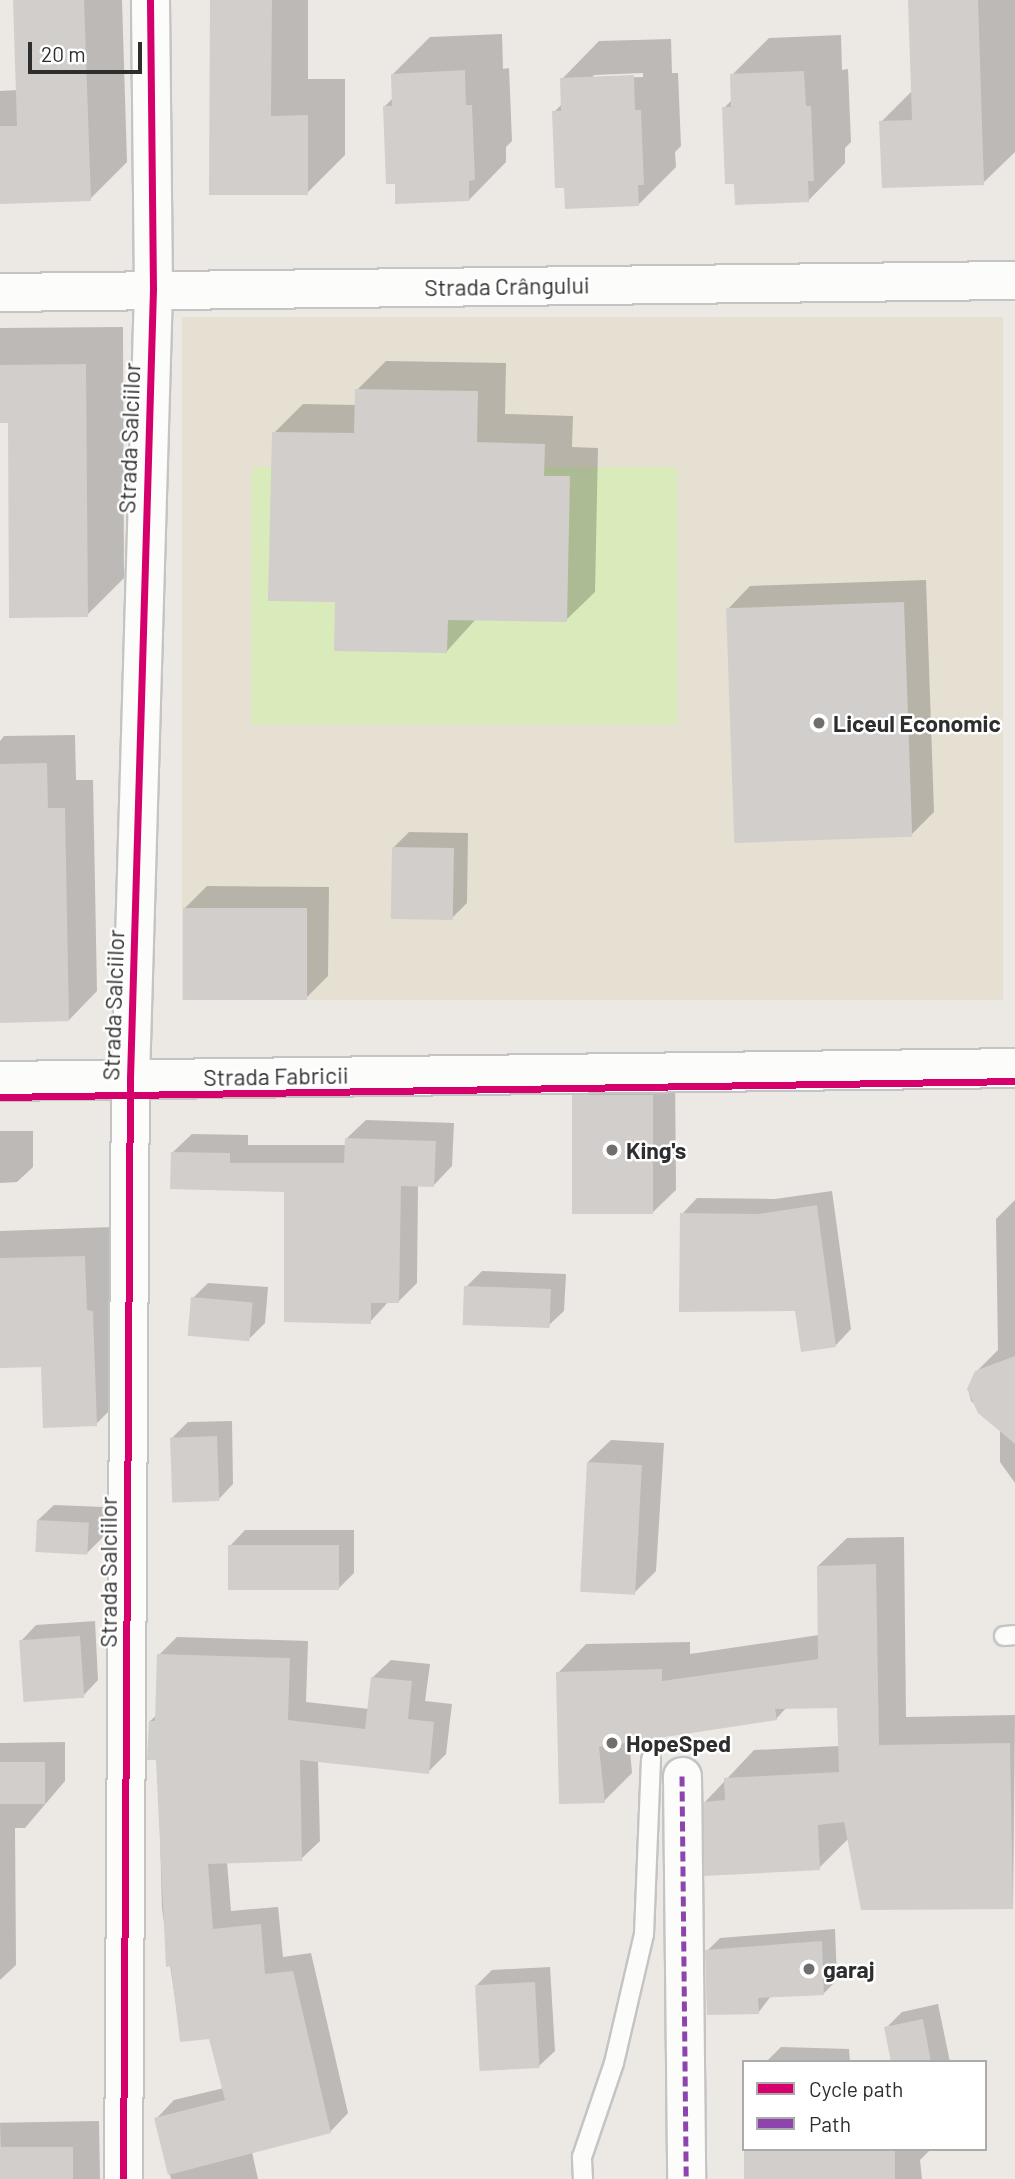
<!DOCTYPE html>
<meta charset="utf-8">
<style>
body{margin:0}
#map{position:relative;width:1015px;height:2179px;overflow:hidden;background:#ece8e4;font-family:Barlow,sans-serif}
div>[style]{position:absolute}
.education>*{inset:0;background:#e6e0d3;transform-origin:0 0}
.pitch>*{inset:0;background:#d9eabb;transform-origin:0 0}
.shadow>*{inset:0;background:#0003;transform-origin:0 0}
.building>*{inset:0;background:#d1cecb;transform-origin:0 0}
.roads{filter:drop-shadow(2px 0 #c5c4c5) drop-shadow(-2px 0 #c5c4c5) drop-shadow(0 2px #c5c4c5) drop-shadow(0 -2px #c5c4c5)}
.service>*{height:18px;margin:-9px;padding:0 9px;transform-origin:9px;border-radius:9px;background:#fcfcfb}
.minor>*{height:37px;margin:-18.5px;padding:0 18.5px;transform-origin:18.5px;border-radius:18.5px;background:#fcfcfb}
.secondary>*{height:38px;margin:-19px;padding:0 19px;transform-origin:19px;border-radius:19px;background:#fcfcfb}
.quiet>*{height:5px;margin-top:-2.5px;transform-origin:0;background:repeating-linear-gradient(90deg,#8e44ad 0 10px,transparent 0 15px)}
.cycleway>*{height:7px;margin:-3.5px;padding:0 3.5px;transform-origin:3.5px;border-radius:3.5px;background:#d6006c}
.dots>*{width:19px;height:19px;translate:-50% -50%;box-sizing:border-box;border:4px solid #fff;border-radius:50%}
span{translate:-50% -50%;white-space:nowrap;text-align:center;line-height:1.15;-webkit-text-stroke:5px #fff;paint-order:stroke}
.street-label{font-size:23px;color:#2e2e2e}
.poi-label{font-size:23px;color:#2e2e2e;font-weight:700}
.left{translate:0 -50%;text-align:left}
.legend{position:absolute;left:742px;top:2060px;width:245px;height:91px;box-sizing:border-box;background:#fff;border:2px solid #ababab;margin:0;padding:9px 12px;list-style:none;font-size:21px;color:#2e2e2e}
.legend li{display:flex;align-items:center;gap:14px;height:35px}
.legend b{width:35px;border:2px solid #ababab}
.scale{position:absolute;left:28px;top:42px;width:114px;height:32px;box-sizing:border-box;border:4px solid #2e2e2e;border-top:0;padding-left:9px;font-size:21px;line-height:24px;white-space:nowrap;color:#2e2e2e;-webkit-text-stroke:5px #fff;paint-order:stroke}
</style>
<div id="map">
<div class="education">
<div style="left:1003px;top:317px;width:683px;height:821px;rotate:90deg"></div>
</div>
<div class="pitch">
<div style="left:252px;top:467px;width:425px;height:257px"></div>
</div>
<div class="shadow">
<div style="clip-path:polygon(15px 0,122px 0,127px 162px,90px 199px,0 203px,0 91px,18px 90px)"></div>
<div style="clip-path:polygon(212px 0,308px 0,308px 79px,345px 79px,345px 155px,307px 193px)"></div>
<div style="clip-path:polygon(910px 0,1015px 0,1015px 152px,983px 183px,881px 122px,913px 90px)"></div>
<div style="clip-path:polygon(502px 34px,503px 69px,509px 68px,512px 141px,506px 147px,506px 162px,469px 200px,384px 107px,393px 98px,393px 74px,430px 37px)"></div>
<div style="clip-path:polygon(841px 35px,842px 70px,848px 69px,851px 142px,845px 148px,845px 163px,808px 201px,736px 182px,724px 108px,733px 99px,732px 75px,769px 38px)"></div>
<div style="clip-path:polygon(evenodd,671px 39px,672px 73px,678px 73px,681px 146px,675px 152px,676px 167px,638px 205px,566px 186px,554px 112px,563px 103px,562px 79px,599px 41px,671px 39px,643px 73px,643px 77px,591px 79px,594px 75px,643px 73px)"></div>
<div style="clip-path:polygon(123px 327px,124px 578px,87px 615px,10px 422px,0 422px,0 328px)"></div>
<div style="clip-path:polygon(386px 361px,506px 363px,505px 414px,573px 416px,572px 447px,598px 448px,595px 592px,566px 620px,476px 619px,447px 651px,337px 600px,274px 433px,303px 404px,357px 405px,357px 390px)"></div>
<div style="clip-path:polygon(926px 580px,934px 812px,911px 835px,728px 609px,750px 586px)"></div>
<div style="clip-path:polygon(75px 735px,76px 780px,93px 780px,97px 991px,69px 1020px,0 1021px,0 741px,4px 736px)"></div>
<div style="clip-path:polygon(409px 832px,468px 833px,467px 903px,451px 919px,393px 848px)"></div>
<div style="clip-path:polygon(207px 886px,329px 887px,328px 976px,305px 999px,184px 909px)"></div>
<div style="clip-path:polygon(675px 1072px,676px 1190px,653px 1212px,573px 1096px,596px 1073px)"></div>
<div style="clip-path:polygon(366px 1120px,454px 1123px,452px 1166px,434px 1185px,418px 1185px,417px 1283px,398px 1302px,389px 1301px,370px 1322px,286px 1190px,173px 1152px,192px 1134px,248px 1135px,248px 1145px,347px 1145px,347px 1138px)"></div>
<div style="clip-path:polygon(0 1131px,33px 1131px,33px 1167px,17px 1182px,0 1183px)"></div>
<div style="clip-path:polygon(832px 1191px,851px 1329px,836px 1345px,682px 1214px,697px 1198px,775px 1199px)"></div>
<div style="clip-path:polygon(1015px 1200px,1015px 1483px,1000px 1462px,1000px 1428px,971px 1401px,968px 1389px,976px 1372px,998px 1350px,996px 1219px)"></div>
<div style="clip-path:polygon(113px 1227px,125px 1395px,96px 1424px,42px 1365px,0 1367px,0 1231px)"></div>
<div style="clip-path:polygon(482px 1271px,566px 1274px,564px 1311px,548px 1326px,466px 1287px)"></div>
<div style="clip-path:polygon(208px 1283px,268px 1287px,265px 1323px,250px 1338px,193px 1298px)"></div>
<div style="clip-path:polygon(232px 1421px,233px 1484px,218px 1500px,172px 1438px,188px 1422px)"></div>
<div style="clip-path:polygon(611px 1440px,664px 1443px,656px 1571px,633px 1594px,588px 1462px)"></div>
<div style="clip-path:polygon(54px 1505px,104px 1507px,103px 1537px,87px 1553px,38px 1520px)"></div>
<div style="clip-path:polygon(245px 1530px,354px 1530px,354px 1573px,338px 1589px,230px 1546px)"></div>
<div style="clip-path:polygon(904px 1537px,906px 1717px,1015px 1715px,1013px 1907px,849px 1838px,819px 1868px,705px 1802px,754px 1750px,840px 1746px,839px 1706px,787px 1707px,776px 1719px,629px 1740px,632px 1773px,604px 1801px,558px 1673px,586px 1644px,690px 1642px,690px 1654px,819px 1635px,818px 1566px,847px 1538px)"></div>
<div style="clip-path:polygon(95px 1621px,98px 1680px,83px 1696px,21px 1641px,36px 1625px)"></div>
<div style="clip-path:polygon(177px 1637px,308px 1641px,306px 1702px,369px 1709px,372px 1678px,391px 1660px,430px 1664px,425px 1701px,452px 1704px,446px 1754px,428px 1772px,318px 1760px,320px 1841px,301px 1859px,227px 1862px,231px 1911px,278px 1907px,283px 1957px,311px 1953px,348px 2113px,330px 2132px,252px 2152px,258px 2179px,171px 2179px,156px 2119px,174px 2100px,224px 2088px,211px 2037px,181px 2040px,162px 1909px,158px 1759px,150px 1721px,157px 1715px,159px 1655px)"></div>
<div style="clip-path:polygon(65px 1742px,65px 1781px,25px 1828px,15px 1828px,16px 1965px,0 1980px,0 1743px)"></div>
<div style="clip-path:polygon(835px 1929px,837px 1980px,824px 1993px,771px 1996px,758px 2013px,707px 1951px,720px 1938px)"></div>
<div style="clip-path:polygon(550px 1967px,555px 2051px,539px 2066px,477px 1985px,492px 1970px)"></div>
<div style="clip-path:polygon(938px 2004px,950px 2062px,893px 2062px,886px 2028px,902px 2012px)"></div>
<div style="clip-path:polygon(781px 2047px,849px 2049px,850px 2062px,766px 2062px)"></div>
<div style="left:99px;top:2121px;width:58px;height:99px;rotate:89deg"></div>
<div style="clip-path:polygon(746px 2149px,931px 2149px,920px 2160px,922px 2179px,744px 2179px)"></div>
</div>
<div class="building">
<div style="clip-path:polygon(13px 0,84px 0,91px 201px,0 204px,0 126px,17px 126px)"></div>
<div style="clip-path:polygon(210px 0,272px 0,271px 116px,308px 115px,308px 195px,209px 195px)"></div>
<div style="clip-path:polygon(908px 0,978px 0,984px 185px,882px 188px,879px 121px,912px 120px)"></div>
<div style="clip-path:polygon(465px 70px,466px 105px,472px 105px,475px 180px,469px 181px,469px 201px,395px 204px,395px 184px,386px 184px,383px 106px,392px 106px,391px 74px)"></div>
<div style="clip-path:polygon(804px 71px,806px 106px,811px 106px,814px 181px,808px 181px,809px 202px,735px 205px,734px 184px,725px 184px,722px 107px,731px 107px,730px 74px)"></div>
<div style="clip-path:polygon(634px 75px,635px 110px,641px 110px,644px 185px,638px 185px,639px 206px,565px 209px,564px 188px,555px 188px,552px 111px,561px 111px,560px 78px)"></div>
<div style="clip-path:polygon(86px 364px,88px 617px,9px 618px,8px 423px,0 423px,0 365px)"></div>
<div style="clip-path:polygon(355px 389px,478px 391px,477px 442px,545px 444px,544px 476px,570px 476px,567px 622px,448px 620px,447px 653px,334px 651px,335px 602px,268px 601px,272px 432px,354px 433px)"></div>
<div style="left:904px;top:602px;width:235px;height:178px;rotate:88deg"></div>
<div style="clip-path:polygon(47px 763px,48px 808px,65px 808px,69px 1021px,0 1023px,0 764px)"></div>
<div style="left:392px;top:847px;width:62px;height:72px;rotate:1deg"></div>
<div style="left:183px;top:908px;width:124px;height:92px"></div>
<div style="left:653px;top:1095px;width:119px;height:81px;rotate:90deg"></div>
<div style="clip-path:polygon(345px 1138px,436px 1141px,434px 1187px,401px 1186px,399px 1303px,371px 1303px,371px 1324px,284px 1322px,284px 1192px,170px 1189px,171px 1152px,230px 1153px,230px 1163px,344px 1163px)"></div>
<div style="clip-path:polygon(817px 1205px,836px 1347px,801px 1352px,795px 1311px,679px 1312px,680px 1213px,758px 1214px)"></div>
<div style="clip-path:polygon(85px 1256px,87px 1310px,93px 1311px,97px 1426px,43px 1428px,41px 1367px,0 1368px,0 1258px)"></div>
<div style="left:464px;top:1286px;width:87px;height:39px;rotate:2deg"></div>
<div style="left:191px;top:1297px;width:62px;height:39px;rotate:5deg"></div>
<div style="clip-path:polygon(1015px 1356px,1015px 1444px,978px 1413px,967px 1389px,975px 1371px)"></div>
<div style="left:217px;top:1436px;width:65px;height:47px;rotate:88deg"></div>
<div style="left:587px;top:1462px;width:55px;height:130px;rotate:3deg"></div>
<div style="left:37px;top:1520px;width:52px;height:32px;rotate:3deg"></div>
<div style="left:228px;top:1545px;width:111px;height:45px"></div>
<div style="clip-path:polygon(876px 1564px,879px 1745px,1010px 1743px,1013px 1909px,861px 1910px,844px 1822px,818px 1825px,820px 1870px,704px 1876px,703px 1802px,725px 1800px,724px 1778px,839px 1772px,837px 1708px,775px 1709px,777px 1720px,599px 1747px,605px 1803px,559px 1804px,556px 1672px,662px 1669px,662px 1681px,818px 1659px,817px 1566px)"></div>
<div style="left:80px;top:1636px;width:62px;height:61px;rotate:86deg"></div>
<div style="clip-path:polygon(157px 1654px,290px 1658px,288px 1720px,365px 1729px,371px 1677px,412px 1681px,408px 1719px,434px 1722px,429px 1774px,300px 1760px,302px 1861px,208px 1864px,213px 1929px,261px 1924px,265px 1974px,293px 1971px,331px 2133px,168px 2175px,154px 2118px,225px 2100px,209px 2039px,180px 2042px,171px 1966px,166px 1967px,156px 1760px,147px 1760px,149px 1721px,155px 1721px)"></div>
<div style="left:45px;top:1762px;width:42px;height:45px;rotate:90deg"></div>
<div style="clip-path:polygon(822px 1941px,824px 1995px,758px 1998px,759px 2014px,707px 2015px,705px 1950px)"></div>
<div style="left:535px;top:1982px;width:86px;height:60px;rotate:87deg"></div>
<div style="clip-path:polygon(923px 2019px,931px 2062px,891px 2062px,884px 2027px)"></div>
<div style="left:73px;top:2147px;width:32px;height:73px;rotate:90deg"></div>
<div style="left:744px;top:2149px;width:151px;height:30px"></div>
</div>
<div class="roads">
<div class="service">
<div style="left:1004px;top:1636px;width:11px;rotate:-5deg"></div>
<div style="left:583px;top:2179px;width:22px;rotate:-93deg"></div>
<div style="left:582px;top:2157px;width:99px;rotate:-71.2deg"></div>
<div style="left:614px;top:2063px;width:132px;rotate:-76.9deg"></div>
<div style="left:644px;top:1934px;width:175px;rotate:-87.7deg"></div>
</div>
<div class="minor">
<div style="left:0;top:292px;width:1015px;rotate:-0.68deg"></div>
<div style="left:682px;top:1776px;width:403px;rotate:89.4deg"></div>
<div style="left:123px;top:2179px;width:1101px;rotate:-89.64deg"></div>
<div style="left:130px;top:1078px;width:789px;rotate:-88.33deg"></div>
<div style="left:153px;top:289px;width:289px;rotate:-90.6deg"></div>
</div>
<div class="secondary">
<div style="left:0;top:1081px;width:1015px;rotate:-0.73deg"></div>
</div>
</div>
<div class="quiet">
<div style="left:682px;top:1776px;width:403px;rotate:89.4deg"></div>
</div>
<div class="cycleway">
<div style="left:0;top:1097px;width:1015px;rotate:-0.9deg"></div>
<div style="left:123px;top:2179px;width:1101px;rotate:-89.64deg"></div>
<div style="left:130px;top:1078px;width:789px;rotate:-88.33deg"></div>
<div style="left:153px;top:289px;width:289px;rotate:-90.6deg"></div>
</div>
<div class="dots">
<div style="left:819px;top:723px;background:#706f6e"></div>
<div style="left:612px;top:1150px;background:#706f6e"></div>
<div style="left:612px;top:1743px;background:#706f6e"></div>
<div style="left:809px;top:1969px;background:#706f6e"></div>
</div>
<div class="street-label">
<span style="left:507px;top:286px;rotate:-1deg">Strada Crângului</span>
<span style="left:129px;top:438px;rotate:-88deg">Strada Salciilor</span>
<span style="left:113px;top:1005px;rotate:-88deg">Strada Salciilor</span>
<span style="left:276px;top:1076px;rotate:-1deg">Strada Fabricii</span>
<span style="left:108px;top:1572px;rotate:-90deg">Strada Salciilor</span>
</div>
<div class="poi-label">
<span class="left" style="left:833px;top:723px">Liceul Economic</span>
<span class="left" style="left:626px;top:1150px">King's</span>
<span class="left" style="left:626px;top:1743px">HopeSped</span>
<span class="left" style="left:823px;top:1969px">garaj</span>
</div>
<ul class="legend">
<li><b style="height:9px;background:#d6006c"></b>Cycle path</li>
<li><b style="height:9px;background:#8e44ad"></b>Path</li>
</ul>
<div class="scale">20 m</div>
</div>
